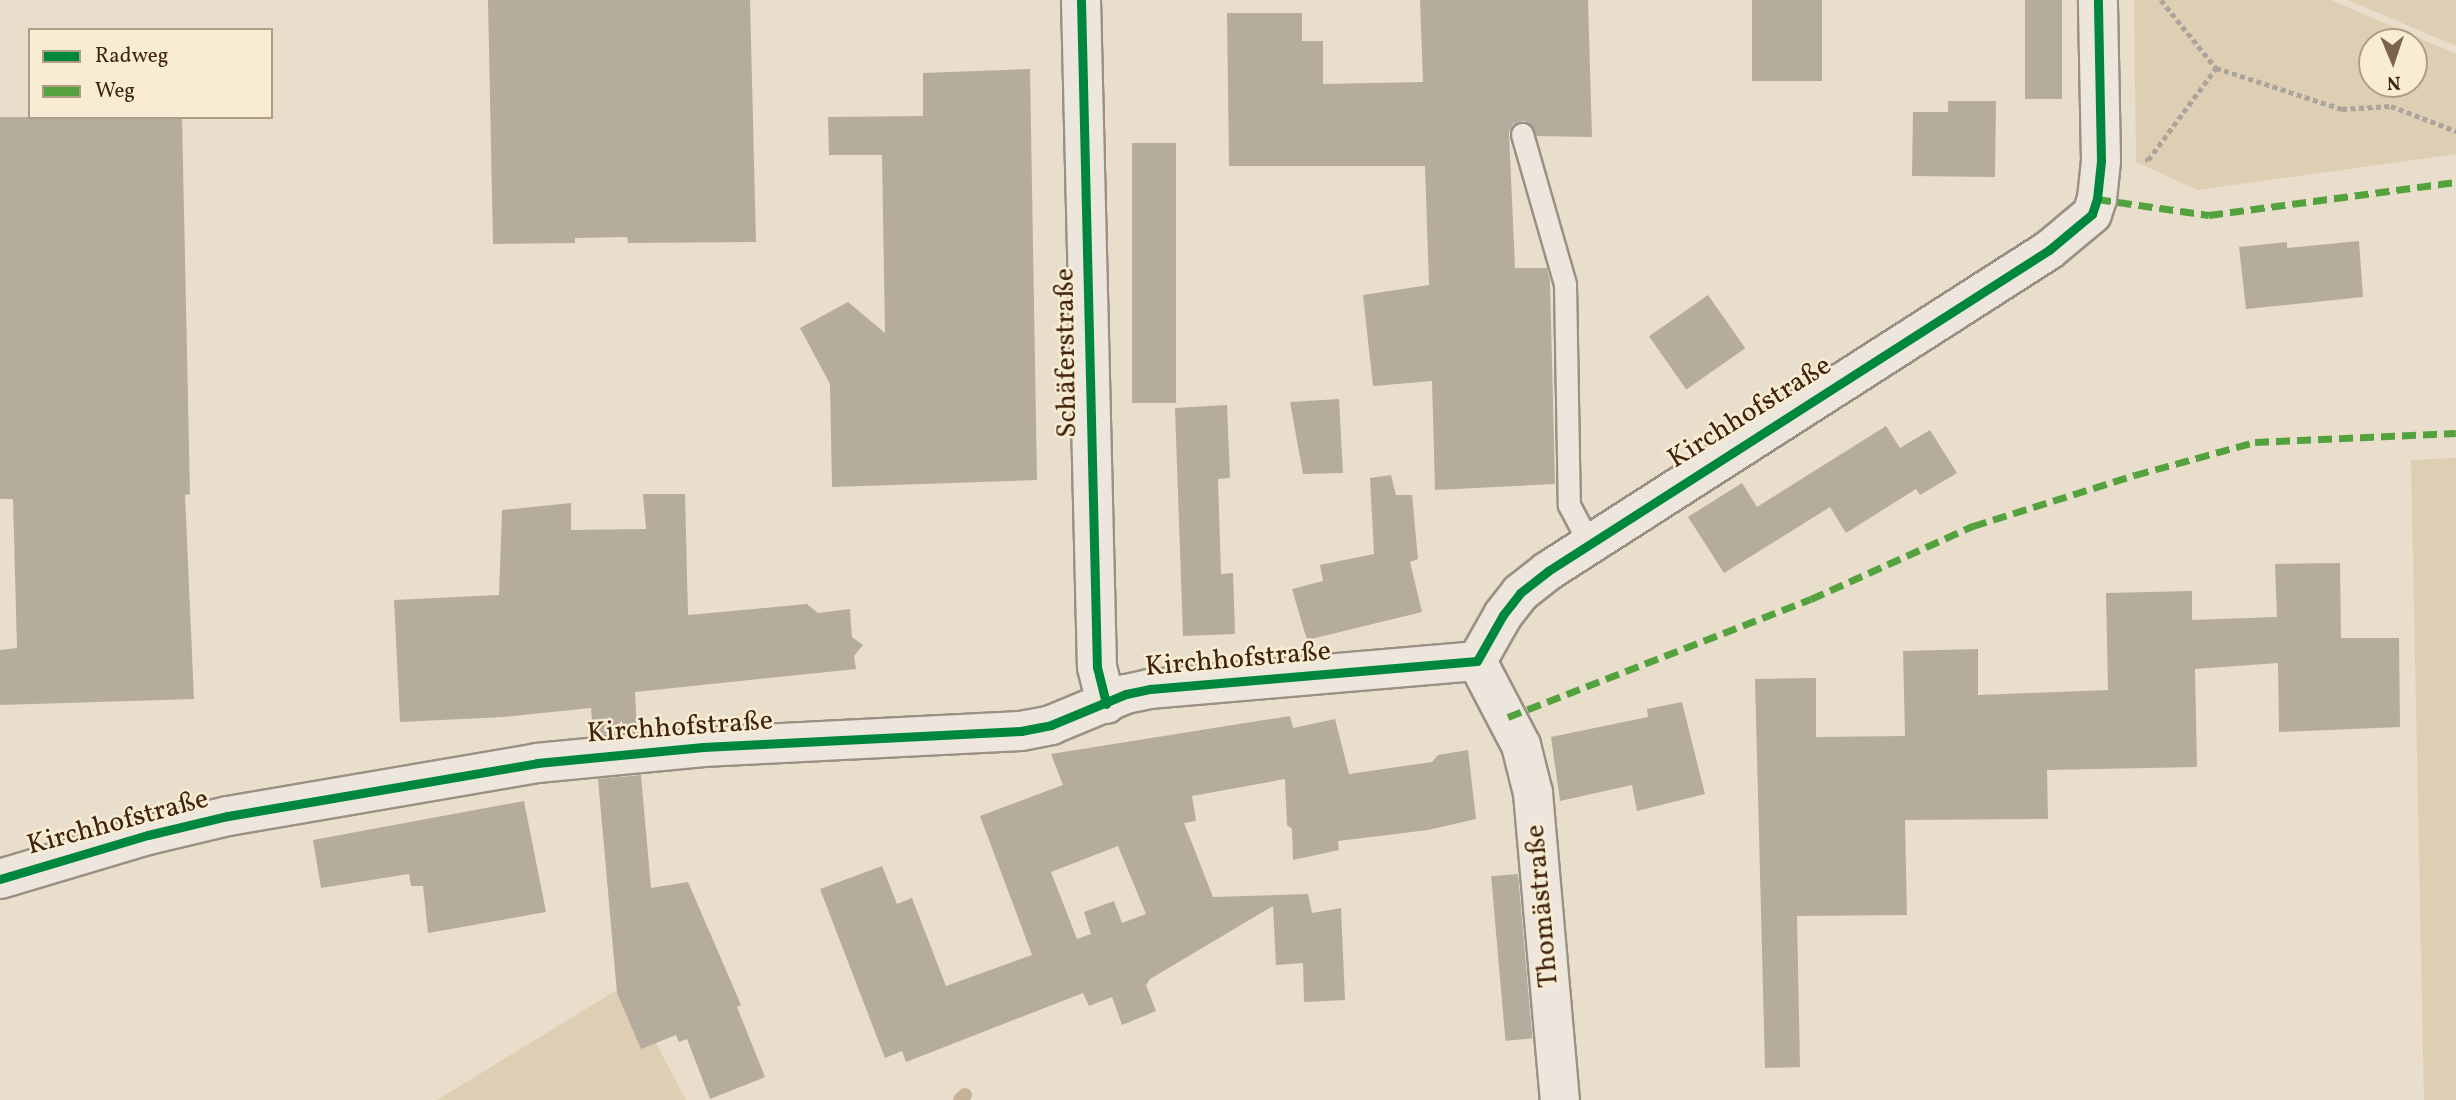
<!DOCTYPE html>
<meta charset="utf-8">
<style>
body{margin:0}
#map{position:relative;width:2456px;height:1100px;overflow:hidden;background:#e8decb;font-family:Vollkorn,serif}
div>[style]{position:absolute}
.green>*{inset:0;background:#deceb3}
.stream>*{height:14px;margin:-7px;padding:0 7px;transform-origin:7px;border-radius:7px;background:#c6b397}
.building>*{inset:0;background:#b5ac9e;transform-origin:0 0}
.path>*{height:4.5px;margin-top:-2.25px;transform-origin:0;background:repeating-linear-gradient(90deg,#aba49b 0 5px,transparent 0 8.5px)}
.roads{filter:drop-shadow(2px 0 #9a9184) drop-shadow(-2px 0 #9a9184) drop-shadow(0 2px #9a9184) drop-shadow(0 -2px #9a9184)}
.service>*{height:21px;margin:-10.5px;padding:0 10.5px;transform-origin:10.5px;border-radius:10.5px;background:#ece6dd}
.minor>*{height:38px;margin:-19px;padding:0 19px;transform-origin:19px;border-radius:19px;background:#ece6dd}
.quiet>*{height:7px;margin-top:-3.5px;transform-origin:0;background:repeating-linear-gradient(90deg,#54a23e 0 14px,transparent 0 21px)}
.cycleway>*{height:9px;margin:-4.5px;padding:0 4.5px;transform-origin:4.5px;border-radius:4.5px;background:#00873e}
span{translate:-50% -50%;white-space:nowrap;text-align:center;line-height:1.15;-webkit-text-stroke:5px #f8ecd5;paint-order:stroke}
.street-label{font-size:28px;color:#40230a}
.legend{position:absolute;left:28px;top:28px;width:245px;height:91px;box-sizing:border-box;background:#f8ecd5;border:2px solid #ae9c84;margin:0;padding:9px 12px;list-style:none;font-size:21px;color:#40230a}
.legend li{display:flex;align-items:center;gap:14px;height:35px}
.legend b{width:35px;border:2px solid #ae9c84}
.north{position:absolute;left:2358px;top:28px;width:70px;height:70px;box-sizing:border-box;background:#f8ecd5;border:2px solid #ae9c84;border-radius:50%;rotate:178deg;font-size:19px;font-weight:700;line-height:28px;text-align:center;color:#40230a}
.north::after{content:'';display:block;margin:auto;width:24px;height:32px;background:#7b644e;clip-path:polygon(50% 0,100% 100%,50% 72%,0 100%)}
</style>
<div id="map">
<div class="green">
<div style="clip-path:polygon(evenodd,2134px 0,2331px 0,2456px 54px,2456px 154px,2197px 190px,2136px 162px,2134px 0,2414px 42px,2414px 84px,2372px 84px,2372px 42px,2414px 42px)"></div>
<div style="clip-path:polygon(2348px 0,2456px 0,2456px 46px)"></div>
<div style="clip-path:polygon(2456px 458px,2456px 1100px,2424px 1100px,2411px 460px)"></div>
<div style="clip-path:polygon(625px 985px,686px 1100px,437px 1100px)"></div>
</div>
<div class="stream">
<div style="left:960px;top:1100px;width:7px;rotate:-45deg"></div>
</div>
<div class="building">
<div style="clip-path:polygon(488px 0,750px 0,756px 242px,628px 243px,627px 237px,575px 238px,575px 243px,493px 244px)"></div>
<div style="clip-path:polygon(1420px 0,1588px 0,1592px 137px,1536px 136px,1532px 125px,1524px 121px,1513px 124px,1509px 132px,1515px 268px,1547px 268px,1550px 281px,1555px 484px,1435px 490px,1432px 381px,1373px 386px,1363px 295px,1429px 285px,1425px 166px,1229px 166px,1227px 13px,1302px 13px,1302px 41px,1323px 41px,1323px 84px,1423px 82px)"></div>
<div style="left:1752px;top:0;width:70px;height:81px"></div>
<div style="left:2025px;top:0;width:37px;height:99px"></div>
<div style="clip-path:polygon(1030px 69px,1037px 480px,832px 487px,830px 384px,800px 328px,848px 302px,885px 333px,882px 155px,829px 155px,828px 117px,923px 116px,923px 73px)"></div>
<div style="clip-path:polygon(1948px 101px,1996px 101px,1995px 177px,1912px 176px,1913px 112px,1948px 112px)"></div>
<div style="clip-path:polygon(0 117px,182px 117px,190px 494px,185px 495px,194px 699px,0 705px,0 650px,17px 648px,13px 499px,0 499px)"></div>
<div style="left:1176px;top:143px;width:260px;height:44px;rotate:90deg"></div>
<div style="clip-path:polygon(2359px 241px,2363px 297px,2246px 309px,2239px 247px,2287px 242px,2287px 248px)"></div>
<div style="left:1708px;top:295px;width:65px;height:72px;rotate:55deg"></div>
<div style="clip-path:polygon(1339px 399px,1343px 473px,1303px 474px,1290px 402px)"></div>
<div style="clip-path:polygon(1227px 405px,1230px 478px,1218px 479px,1221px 574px,1233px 573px,1235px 634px,1183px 636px,1175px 408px)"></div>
<div style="clip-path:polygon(1886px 426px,1900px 448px,1930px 430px,1957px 473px,1920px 495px,1916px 489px,1846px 533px,1830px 507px,1724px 573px,1688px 517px,1742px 483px,1757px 507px)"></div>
<div style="clip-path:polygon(1391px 475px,1396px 495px,1412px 495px,1418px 559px,1410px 562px,1422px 612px,1307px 640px,1292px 589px,1323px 581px,1320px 565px,1374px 554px,1370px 478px)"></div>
<div style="clip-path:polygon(643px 494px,685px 494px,688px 615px,807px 604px,818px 613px,850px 609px,852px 637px,863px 645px,854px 656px,856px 669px,635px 692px,637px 731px,593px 736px,591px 708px,503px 717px,400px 722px,394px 600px,499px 595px,502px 510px,571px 503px,571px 530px,646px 529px)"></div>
<div style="clip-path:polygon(2340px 563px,2341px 638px,2399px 638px,2400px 727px,2279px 732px,2278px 663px,2195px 669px,2197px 767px,2047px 770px,2048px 819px,1905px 820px,1907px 915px,1797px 916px,1800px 1067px,1765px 1068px,1755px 679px,1816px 678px,1816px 737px,1905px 736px,1903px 651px,1978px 649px,1978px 695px,2108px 690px,2106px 593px,2192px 591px,2192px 620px,2277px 617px,2275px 564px)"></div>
<div style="clip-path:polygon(1682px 702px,1705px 794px,1637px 811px,1632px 785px,1560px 801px,1551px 737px,1648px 717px,1647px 709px)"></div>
<div style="clip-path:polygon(evenodd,1290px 716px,1293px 728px,1335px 719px,1349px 774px,1432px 762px,1438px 755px,1468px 750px,1476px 819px,1428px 830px,1338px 841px,1339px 850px,1293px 860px,1292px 829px,1287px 825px,1285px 779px,1192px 796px,1196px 821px,1184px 823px,1213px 897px,1308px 894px,1312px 913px,1341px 908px,1345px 1000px,1304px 1002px,1303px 963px,1276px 965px,1273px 906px,1150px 979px,1146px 985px,1156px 1011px,1122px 1025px,1112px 997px,1089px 1006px,1083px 993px,906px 1062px,902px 1051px,885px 1058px,820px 889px,882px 866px,897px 904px,912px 898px,946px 986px,1032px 955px,980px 816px,1063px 785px,1051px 754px,1290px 716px,1118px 846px,1146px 914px,1122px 923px,1114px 901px,1084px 912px,1091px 934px,1077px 939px,1051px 872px,1118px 846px)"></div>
<div style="clip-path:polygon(641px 775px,651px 888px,688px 882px,741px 1005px,737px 1007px,765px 1077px,710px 1099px,687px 1039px,679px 1042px,676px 1035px,641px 1049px,617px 993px,598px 779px)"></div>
<div style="clip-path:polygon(524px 801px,546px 912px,428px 933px,423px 886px,411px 886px,409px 874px,321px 888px,313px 840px)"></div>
<div style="left:1518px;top:874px;width:165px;height:27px;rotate:85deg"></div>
</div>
<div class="path">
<div style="left:2161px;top:0;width:87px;rotate:51deg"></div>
<div style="left:2216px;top:68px;width:133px;rotate:18deg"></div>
<div style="left:2342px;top:109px;width:49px;rotate:-3.5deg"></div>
<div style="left:2391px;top:106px;width:70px;rotate:21deg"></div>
<div style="left:2145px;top:160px;width:3px"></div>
<div style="left:2148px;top:160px;width:114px;rotate:-53.5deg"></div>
</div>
<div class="roads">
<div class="service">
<div style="left:1522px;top:134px;width:156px;rotate:74deg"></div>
<div style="left:1565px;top:284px;width:221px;rotate:89deg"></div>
<div style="left:1569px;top:505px;width:43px;rotate:62.2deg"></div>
</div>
<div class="minor">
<div style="left:1081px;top:0;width:667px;rotate:88.63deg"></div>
<div style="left:1097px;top:667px;width:38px;rotate:76deg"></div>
<div style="left:1477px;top:661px;width:53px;rotate:-60.5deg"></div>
<div style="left:1503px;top:615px;width:28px;rotate:-52deg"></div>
<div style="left:1520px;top:593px;width:36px;rotate:-38deg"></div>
<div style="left:1548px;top:571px;width:595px;rotate:-32.65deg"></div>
<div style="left:2049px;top:250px;width:56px;rotate:-39.9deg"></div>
<div style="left:2092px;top:214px;width:16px;rotate:-72deg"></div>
<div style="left:2097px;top:199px;width:38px;rotate:-84deg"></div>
<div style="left:2101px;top:161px;width:161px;rotate:-91.1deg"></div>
<div style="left:1477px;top:661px;width:95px;rotate:62.4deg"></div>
<div style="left:1521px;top:745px;width:49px;rotate:76deg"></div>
<div style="left:1533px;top:793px;width:308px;rotate:85deg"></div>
<div style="left:0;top:879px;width:154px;rotate:-16.6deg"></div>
<div style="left:148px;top:835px;width:82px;rotate:-13.4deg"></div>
<div style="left:228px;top:816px;width:314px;rotate:-9.7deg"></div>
<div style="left:537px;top:763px;width:167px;rotate:-5.5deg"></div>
<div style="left:703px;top:747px;width:318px;rotate:-2.9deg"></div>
<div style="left:1021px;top:731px;width:31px;rotate:-11deg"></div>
<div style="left:1051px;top:725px;width:81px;rotate:-22.5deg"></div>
<div style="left:1126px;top:694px;width:25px;rotate:-12deg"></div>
<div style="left:1150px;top:689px;width:328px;rotate:-4.9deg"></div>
</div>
</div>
<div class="quiet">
<div style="left:2097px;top:199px;width:113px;rotate:8.1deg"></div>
<div style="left:2209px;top:215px;width:249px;rotate:-7.6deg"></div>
<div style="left:1508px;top:717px;width:325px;rotate:-21.3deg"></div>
<div style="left:1811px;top:599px;width:178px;rotate:-24.3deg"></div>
<div style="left:1973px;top:526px;width:170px;rotate:-17.5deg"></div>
<div style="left:2135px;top:475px;width:124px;rotate:-15.4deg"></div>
<div style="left:2255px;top:442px;width:201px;rotate:-2.6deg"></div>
</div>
<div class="cycleway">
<div style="left:1081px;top:0;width:667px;rotate:88.63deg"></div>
<div style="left:1097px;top:667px;width:38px;rotate:76deg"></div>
<div style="left:0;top:879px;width:154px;rotate:-16.6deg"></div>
<div style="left:148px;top:835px;width:82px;rotate:-13.4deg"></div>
<div style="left:228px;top:816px;width:314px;rotate:-9.7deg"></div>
<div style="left:537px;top:763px;width:167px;rotate:-5.5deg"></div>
<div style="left:703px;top:747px;width:318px;rotate:-2.9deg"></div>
<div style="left:1021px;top:731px;width:31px;rotate:-11deg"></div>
<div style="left:1051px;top:725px;width:81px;rotate:-22.5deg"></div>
<div style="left:1126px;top:694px;width:25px;rotate:-12deg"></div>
<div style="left:1150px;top:689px;width:328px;rotate:-4.9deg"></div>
<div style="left:1477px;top:661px;width:53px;rotate:-60.5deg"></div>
<div style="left:1503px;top:615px;width:28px;rotate:-52deg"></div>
<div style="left:1520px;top:593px;width:36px;rotate:-38deg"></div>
<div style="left:1548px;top:571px;width:595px;rotate:-32.65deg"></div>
<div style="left:2049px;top:250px;width:56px;rotate:-39.9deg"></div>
<div style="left:2092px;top:214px;width:16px;rotate:-72deg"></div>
<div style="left:2097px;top:199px;width:38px;rotate:-84deg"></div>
<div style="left:2101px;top:161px;width:161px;rotate:-91.1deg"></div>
</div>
<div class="street-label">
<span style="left:1067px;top:353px;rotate:-91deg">Schäferstraße</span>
<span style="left:1750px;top:413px;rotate:-32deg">Kirchhofstraße</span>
<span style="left:1238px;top:660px;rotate:-5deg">Kirchhofstraße</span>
<span style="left:680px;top:728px;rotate:-4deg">Kirchhofstraße</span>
<span style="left:118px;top:823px;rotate:-15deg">Kirchhofstraße</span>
<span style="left:1543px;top:906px;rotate:-95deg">Thomästraße</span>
</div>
<ul class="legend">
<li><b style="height:9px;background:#00873e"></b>Radweg</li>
<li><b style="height:9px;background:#54a23e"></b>Weg</li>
</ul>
<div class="north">N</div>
</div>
